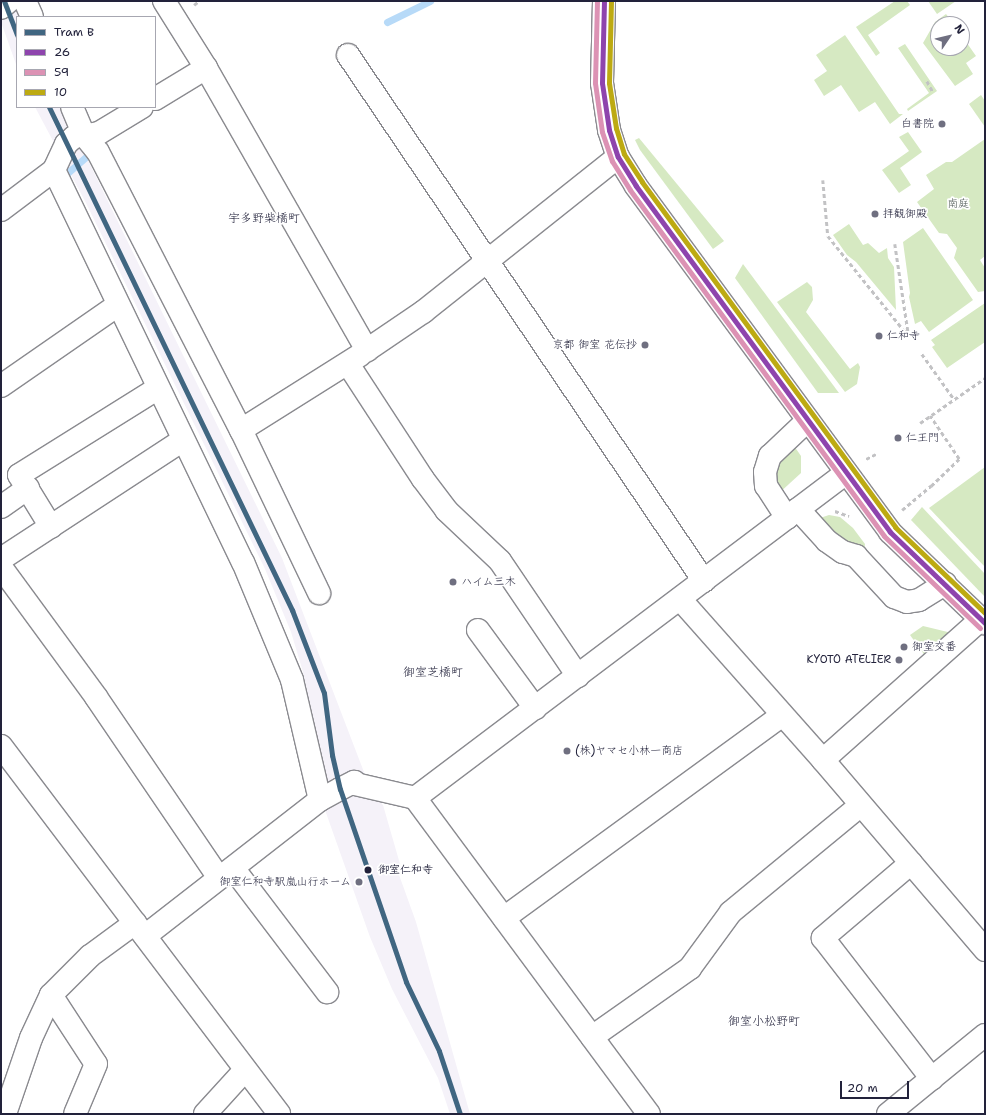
<!DOCTYPE html>
<meta charset="utf-8">
<style>
body{margin:0}
#map{position:relative;width:986px;height:1115px;overflow:hidden;background:#fff;font-family:"Shantell Sans","Klee One",sans-serif}
div>[style]{position:absolute}
.built>*{inset:0;background:#f5f2f9}
.green>*{inset:0;background:#d6e9c2}
.stream>*{height:7px;margin:-3.5px;padding:0 3.5px;transform-origin:3.5px;border-radius:3.5px;background:#b7daf8}
.path>*{height:2.5px;margin-top:-1.25px;transform-origin:0;background:repeating-linear-gradient(90deg,#c2c2c4 0 4px,transparent 0 7px)}
.roads{filter:drop-shadow(1px 0 #8a8a8f) drop-shadow(-1px 0 #8a8a8f) drop-shadow(0 1px #8a8a8f) drop-shadow(0 -1px #8a8a8f)}
.minor>*{height:22px;margin:-11px;padding:0 11px;transform-origin:11px;border-radius:11px;background:#fff}
.major>*{height:22px;margin:-11px;padding:0 11px;transform-origin:11px;border-radius:11px;background:#fff}
.bus-1>*{height:5px;margin:-2.5px;padding:0 2.5px;transform-origin:2.5px;border-radius:2.5px;background:#8e44ad}
.bus-2>*{height:5px;margin:-2.5px;padding:0 2.5px;transform-origin:2.5px;border-radius:2.5px;background:#dc92b4}
.bus-3>*{height:5px;margin:-2.5px;padding:0 2.5px;transform-origin:2.5px;border-radius:2.5px;background:#bdaa12}
.tram-1>*{height:5px;margin:-2.5px;padding:0 2.5px;transform-origin:2.5px;border-radius:2.5px;background:#406681}
.dots>*{width:11px;height:11px;translate:-50% -50%;box-sizing:border-box;border:2px solid #fff;border-radius:50%}
span{translate:-50% -50%;white-space:nowrap;text-align:center;line-height:1.15;-webkit-text-stroke:3.5px #fff;paint-order:stroke}
.poi-label{font-size:11px;color:#22223b}
.right{translate:-100% -50%;text-align:right}
.left{translate:0 -50%;text-align:left}
.park-label{font-size:11px;color:#4e5855}
.stop-label{font-size:11px;color:#22223b;font-weight:700}
.neighbourhood-label{font-size:12px;color:#22223b}
.frame{position:absolute;inset:0;border:2px solid #22223b;pointer-events:none}
.legend{position:absolute;left:16px;top:16px;width:140px;height:92px;box-sizing:border-box;background:#fff;border:1px solid #a7a7b1;margin:0;padding:5px 7px;list-style:none;font-size:12px;color:#22223b}
.legend li{display:flex;align-items:center;gap:8px;height:20px}
.legend b{width:20px;border:1px solid #a7a7b1}
.north{position:absolute;left:930px;top:16px;width:40px;height:40px;box-sizing:border-box;background:#fff;border:1px solid #a7a7b1;border-radius:50%;rotate:55deg;font-size:11px;font-weight:700;line-height:16px;text-align:center;color:#22223b}
.north::after{content:'';display:block;margin:auto;width:14px;height:18px;background:#6f6f80;clip-path:polygon(50% 0,100% 100%,50% 72%,0 100%)}
.scale{position:absolute;left:840px;top:1081px;width:69px;height:18px;box-sizing:border-box;border:2px solid #22223b;border-top:0;padding-left:5px;font-size:12px;line-height:14px;white-space:nowrap;color:#22223b;-webkit-text-stroke:3px #fff;paint-order:stroke}
</style>
<div id="map">
<div class="built">
<div style="clip-path:polygon(1px 1px,18px 1px,24px 17px,17px 17px,17px 67px,1px 22px)"></div>
<div style="clip-path:polygon(35px 107px,62px 107px,282px 558px,372px 793px,383px 805px,400px 864px,398px 872px,416px 922px,470px 1114px,450px 1114px,438px 1078px,392px 989px,370px 937px,325px 810px,336px 804px,326px 781px,303px 672px,291px 632px,265px 569px,86px 203px)"></div>
</div>
<div class="green">
<div style="clip-path:polygon(895px 1px,907px 1px,910px 5px,868px 35px,880px 53px,876px 56px,856px 27px)"></div>
<div style="clip-path:polygon(928px 1px,956px 1px,937px 14px)"></div>
<div style="clip-path:polygon(946px 14px,954px 24px,938px 24px,938px 48px,962px 48px,962px 36px,976px 56px,966px 63px,973px 74px,955px 86px,923px 43px,935px 22px)"></div>
<div style="clip-path:polygon(845px 35px,899px 114px,903px 114px,890px 124px,875px 102px,859px 112px,841px 85px,824px 96px,814px 80px,827px 71px,816px 55px)"></div>
<div style="clip-path:polygon(905px 44px,937px 91px,908px 111px,907px 109px,929px 93px,898px 48px)"></div>
<div style="clip-path:polygon(981px 95px,985px 101px,985px 127px,969px 104px)"></div>
<div style="clip-path:polygon(908px 132px,922px 152px,900px 168px,911px 185px,899px 193px,882px 170px,909px 151px,899px 137px)"></div>
<div style="clip-path:polygon(639px 138px,724px 241px,713px 249px,640px 150px,635px 140px)"></div>
<div style="clip-path:polygon(985px 139px,985px 256px,980px 260px,985px 268px,985px 291px,978px 292px,954px 258px,957px 248px,947px 234px,939px 233px,917px 202px,934px 189px,926px 175px,946px 162px,952px 162px)"></div>
<div style="clip-path:polygon(849px 224px,863px 245px,868px 243px,879px 253px,887px 248px,888px 258px,894px 267px,896px 310px,856px 262px,847px 255px,833px 235px)"></div>
<div style="clip-path:polygon(923px 228px,973px 300px,929px 332px,921px 321px,915px 324px,909px 297px,910px 293px,903px 242px)"></div>
<div style="clip-path:polygon(743px 264px,839px 393px,818px 393px,735px 278px)"></div>
<div style="clip-path:polygon(807px 282px,812px 287px,813px 300px,806px 312px,850px 369px,858px 363px,860px 367px,857px 384px,845px 392px,777px 302px)"></div>
<div style="clip-path:polygon(985px 303px,985px 342px,947px 368px,932px 347px,935px 345px,931px 340px)"></div>
<div style="clip-path:polygon(792px 443px,801px 456px,801px 473px,777px 495px,772px 466px)"></div>
<div style="clip-path:polygon(985px 467px,985px 567px,929px 508px)"></div>
<div style="clip-path:polygon(922px 507px,985px 574px,985px 597px,911px 520px)"></div>
<div style="clip-path:polygon(829px 515px,840px 517px,853px 528px,865px 544px,864px 553px,846px 544px,820px 518px)"></div>
<div style="clip-path:polygon(923px 626px,956px 634px,926px 657px,910px 635px)"></div>
</div>
<div class="stream">
<div style="left:387px;top:22px;width:48px;rotate:-26deg"></div>
<div style="left:65px;top:175px;width:30px;rotate:-41deg"></div>
</div>
<div class="path">
<div style="left:194px;top:5px;width:6px;rotate:-39deg"></div>
<div style="left:927px;top:81px;width:13px;rotate:61deg"></div>
<div style="left:823px;top:180px;width:56px;rotate:84.9deg"></div>
<div style="left:828px;top:236px;width:124px;rotate:51.2deg"></div>
<div style="left:895px;top:244px;width:88px;rotate:81.5deg"></div>
<div style="left:922px;top:354px;width:55px;rotate:54.6deg"></div>
<div style="left:920px;top:423px;width:79px;rotate:-34.7deg"></div>
<div style="left:866px;top:459px;width:11px;rotate:-27deg"></div>
<div style="left:902px;top:510px;width:38px;rotate:-40deg"></div>
<div style="left:931px;top:486px;width:39px;rotate:-44deg"></div>
<div style="left:959px;top:459px;width:52px;rotate:-124deg"></div>
<div style="left:835px;top:511px;width:15px;rotate:20deg"></div>
</div>
<div class="roads">
<div class="minor">
<div style="left:25px;top:1px;width:17px;rotate:66deg"></div>
<div style="left:164px;top:1px;width:79px;rotate:57.9deg"></div>
<div style="left:1px;top:8px;width:11px;rotate:-41deg"></div>
<div style="left:348px;top:55px;width:635px;rotate:55.91deg"></div>
<div style="left:155px;top:99px;width:60px;rotate:-31.3deg"></div>
<div style="left:206px;top:68px;width:325px;rotate:60.3deg"></div>
<div style="left:367px;top:350px;width:68px;rotate:-34.2deg"></div>
<div style="left:423px;top:312px;width:249px;rotate:-38.5deg"></div>
<div style="left:72px;top:107px;width:30px;rotate:67deg"></div>
<div style="left:84px;top:135px;width:22px;rotate:51deg"></div>
<div style="left:98px;top:152px;width:313px;rotate:62.8deg"></div>
<div style="left:241px;top:430px;width:181px;rotate:64.4deg"></div>
<div style="left:54px;top:170px;width:435px;rotate:64.3deg"></div>
<div style="left:243px;top:562px;width:128px;rotate:67.4deg"></div>
<div style="left:292px;top:680px;width:123px;rotate:76.9deg"></div>
<div style="left:1px;top:210px;width:66px;rotate:-37deg"></div>
<div style="left:54px;top:170px;width:29px;rotate:-65deg"></div>
<div style="left:66px;top:144px;width:11px;rotate:-41deg"></div>
<div style="left:74px;top:137px;width:25px;rotate:-9deg"></div>
<div style="left:99px;top:133px;width:50px;rotate:-31.2deg"></div>
<div style="left:348px;top:364px;width:137px;rotate:56.9deg"></div>
<div style="left:423px;top:479px;width:39px;rotate:53deg"></div>
<div style="left:446px;top:510px;width:74px;rotate:43.4deg"></div>
<div style="left:500px;top:561px;width:139px;rotate:55.9deg"></div>
<div style="left:1px;top:386px;width:142px;rotate:-34.7deg"></div>
<div style="left:241px;top:430px;width:141px;rotate:-32.2deg"></div>
<div style="left:1px;top:507px;width:33px;rotate:-35deg"></div>
<div style="left:798px;top:509px;width:43px;rotate:47.8deg"></div>
<div style="left:827px;top:541px;width:19px;rotate:35deg"></div>
<div style="left:843px;top:552px;width:14px;rotate:17deg"></div>
<div style="left:856px;top:556px;width:56px;rotate:47.2deg"></div>
<div style="left:894px;top:597px;width:14px;rotate:21deg"></div>
<div style="left:907px;top:602px;width:12px;rotate:-9deg"></div>
<div style="left:919px;top:600px;width:31px;rotate:-32deg"></div>
<div style="left:787px;top:518px;width:38px;rotate:-123deg"></div>
<div style="left:766px;top:486px;width:14px;rotate:-94deg"></div>
<div style="left:765px;top:472px;width:17px;rotate:-73deg"></div>
<div style="left:770px;top:456px;width:52px;rotate:-43.5deg"></div>
<div style="left:51px;top:527px;width:61px;rotate:-121.6deg"></div>
<div style="left:19px;top:475px;width:164px;rotate:-32deg"></div>
<div style="left:1px;top:559px;width:217px;rotate:-33.2deg"></div>
<div style="left:1px;top:567px;width:161px;rotate:53.8deg"></div>
<div style="left:96px;top:697px;width:219px;rotate:55.8deg"></div>
<div style="left:680px;top:599px;width:215px;rotate:48.4deg"></div>
<div style="left:823px;top:760px;width:250px;rotate:49.5deg"></div>
<div style="left:478px;top:630px;width:97px;rotate:53.8deg"></div>
<div style="left:1px;top:746px;width:461px;rotate:52.9deg"></div>
<div style="left:823px;top:760px;width:212px;rotate:-41.7deg"></div>
<div style="left:415px;top:798px;width:540px;rotate:-37.02deg"></div>
<div style="left:911px;top:863px;width:116px;rotate:139.6deg"></div>
<div style="left:823px;top:938px;width:178px;rotate:52.3deg"></div>
<div style="left:233px;top:868px;width:156px;rotate:52.8deg"></div>
<div style="left:504px;top:918px;width:344px;rotate:-36.1deg"></div>
<div style="left:145px;top:936px;width:222px;rotate:-37.9deg"></div>
<div style="left:320px;top:800px;width:23px;rotate:-29deg"></div>
<div style="left:340px;top:789px;width:16px;rotate:-27deg"></div>
<div style="left:354px;top:782px;width:2px;rotate:63deg"></div>
<div style="left:355px;top:784px;width:62px;rotate:13.1deg"></div>
<div style="left:415px;top:798px;width:393px;rotate:53.5deg"></div>
<div style="left:51px;top:995px;width:82px;rotate:56.9deg"></div>
<div style="left:96px;top:1064px;width:54px;rotate:112.8deg"></div>
<div style="left:592px;top:1037px;width:120px;rotate:-35.1deg"></div>
<div style="left:690px;top:968px;width:69px;rotate:-53.8deg"></div>
<div style="left:731px;top:912px;width:168px;rotate:-39.5deg"></div>
<div style="left:5px;top:1114px;width:80px;rotate:-71.1deg"></div>
<div style="left:31px;top:1038px;width:47px;rotate:-65.1deg"></div>
<div style="left:51px;top:995px;width:55px;rotate:-45deg"></div>
<div style="left:90px;top:956px;width:56px;rotate:-36.3deg"></div>
<div style="left:205px;top:1114px;width:59px;rotate:-47.7deg"></div>
</div>
<div class="major">
<div style="left:604px;top:1px;width:82px;rotate:91.4deg"></div>
<div style="left:602px;top:83px;width:48px;rotate:81.5deg"></div>
<div style="left:609px;top:130px;width:28px;rotate:72deg"></div>
<div style="left:618px;top:157px;width:34px;rotate:58deg"></div>
<div style="left:636px;top:186px;width:429px;rotate:53.7deg"></div>
<div style="left:890px;top:532px;width:132px;rotate:43.8deg"></div>
<div style="left:888px;top:1114px;width:125px;rotate:-39.2deg"></div>
</div>
</div>
<div class="bus-1">
<div style="left:604px;top:1px;width:82px;rotate:91.4deg"></div>
<div style="left:602px;top:83px;width:48px;rotate:81.5deg"></div>
<div style="left:609px;top:130px;width:28px;rotate:72deg"></div>
<div style="left:618px;top:157px;width:34px;rotate:58deg"></div>
<div style="left:636px;top:186px;width:429px;rotate:53.7deg"></div>
<div style="left:890px;top:532px;width:132px;rotate:43.8deg"></div>
</div>
<div class="bus-2">
<div style="left:597px;top:1px;width:82px;rotate:91.4deg"></div>
<div style="left:595px;top:83px;width:49px;rotate:81.9deg"></div>
<div style="left:602px;top:132px;width:31px;rotate:71deg"></div>
<div style="left:612px;top:161px;width:34px;rotate:58deg"></div>
<div style="left:630px;top:190px;width:429px;rotate:53.7deg"></div>
<div style="left:884px;top:536px;width:133px;rotate:43.8deg"></div>
</div>
<div class="bus-3">
<div style="left:611px;top:1px;width:82px;rotate:91.4deg"></div>
<div style="left:609px;top:83px;width:46px;rotate:81.2deg"></div>
<div style="left:616px;top:128px;width:27px;rotate:73deg"></div>
<div style="left:624px;top:154px;width:33px;rotate:57deg"></div>
<div style="left:642px;top:182px;width:428px;rotate:53.7deg"></div>
<div style="left:895px;top:527px;width:124px;rotate:43.7deg"></div>
</div>
<div class="tram-1">
<div style="left:4px;top:1px;width:36px;rotate:69deg"></div>
<div style="left:49px;top:107px;width:559px;rotate:64.21deg"></div>
<div style="left:292px;top:610px;width:89px;rotate:68.9deg"></div>
<div style="left:324px;top:693px;width:63px;rotate:82.6deg"></div>
<div style="left:332px;top:755px;width:35px;rotate:77deg"></div>
<div style="left:340px;top:789px;width:204px;rotate:71.1deg"></div>
<div style="left:406px;top:982px;width:76px;rotate:64.4deg"></div>
<div style="left:439px;top:1051px;width:66px;rotate:71.6deg"></div>
</div>
<div class="dots">
<div style="left:942px;top:124px;background:#6f6f80"></div>
<div style="left:875px;top:214px;background:#6f6f80"></div>
<div style="left:879px;top:336px;background:#6f6f80"></div>
<div style="left:645px;top:345px;background:#6f6f80"></div>
<div style="left:898px;top:438px;background:#6f6f80"></div>
<div style="left:453px;top:582px;background:#6f6f80"></div>
<div style="left:904px;top:647px;background:#6f6f80"></div>
<div style="left:899px;top:660px;background:#6f6f80"></div>
<div style="left:567px;top:751px;background:#6f6f80"></div>
<div style="left:368px;top:870px;background:#22223b"></div>
<div style="left:359px;top:882px;background:#6f6f80"></div>
</div>
<div class="poi-label">
<span class="right" style="left:934px;top:124px">白書院</span>
<span class="left" style="left:883px;top:214px">拝観御殿</span>
<span class="left" style="left:887px;top:336px">仁和寺</span>
<span class="right" style="left:637px;top:345px">京都 御室 花伝抄</span>
<span class="left" style="left:906px;top:438px">仁王門</span>
<span class="left" style="left:461px;top:582px">ハイム三木</span>
<span class="left" style="left:912px;top:647px">御室交番</span>
<span class="right" style="left:891px;top:660px">KYOTO ATELIER</span>
<span class="left" style="left:575px;top:751px">(株)ヤマセ小林一商店</span>
<span class="right" style="left:351px;top:882px">御室仁和寺駅嵐山行ホーム</span>
</div>
<div class="park-label">
<span style="left:958px;top:204px">南庭</span>
</div>
<div class="stop-label">
<span class="left" style="left:378px;top:870px">御室仁和寺</span>
</div>
<div class="neighbourhood-label">
<span style="left:264px;top:219px">宇多野柴橋町</span>
<span style="left:433px;top:673px">御室芝橋町</span>
<span style="left:764px;top:1022px">御室小松野町</span>
</div>
<div class="frame"></div>
<ul class="legend">
<li><b style="height:5px;background:#406681"></b>Tram B</li>
<li><b style="height:5px;background:#8e44ad"></b>26</li>
<li><b style="height:5px;background:#dc92b4"></b>59</li>
<li><b style="height:5px;background:#bdaa12"></b>10</li>
</ul>
<div class="north">N</div>
<div class="scale">20 m</div>
</div>
